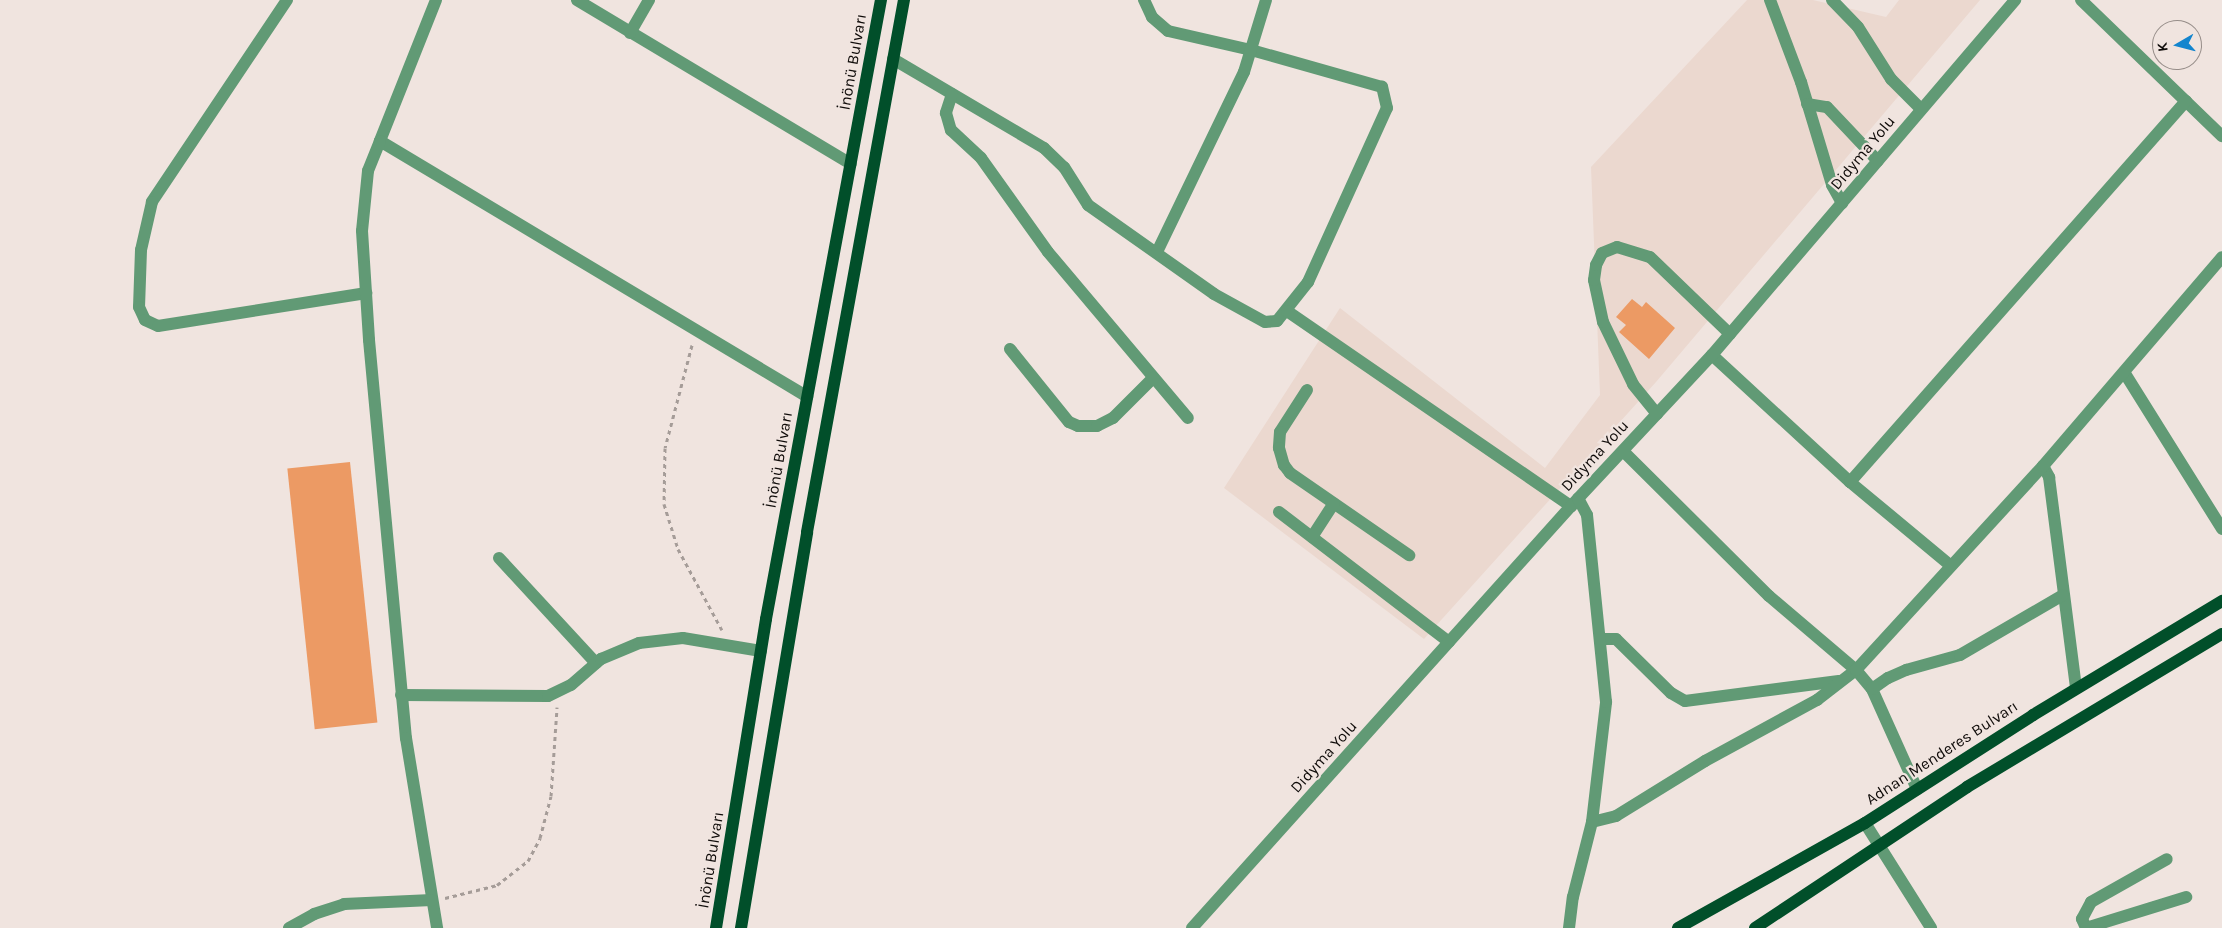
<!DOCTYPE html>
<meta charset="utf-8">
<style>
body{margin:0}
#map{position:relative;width:2222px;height:928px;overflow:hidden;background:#f0e4df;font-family:Karla,sans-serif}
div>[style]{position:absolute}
.built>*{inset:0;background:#ebd8cf}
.building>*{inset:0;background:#ec9a64;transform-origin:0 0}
.path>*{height:3px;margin-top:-1.5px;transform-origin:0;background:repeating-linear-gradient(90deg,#a59c98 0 4px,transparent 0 8px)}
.minor>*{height:12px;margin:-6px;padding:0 6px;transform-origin:6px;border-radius:6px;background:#619a75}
.major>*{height:12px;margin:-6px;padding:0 6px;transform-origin:6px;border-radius:6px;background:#014f2a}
span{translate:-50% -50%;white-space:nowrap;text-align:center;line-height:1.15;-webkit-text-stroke:4.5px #f0e4df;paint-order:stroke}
.street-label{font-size:16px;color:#0f0b09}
.north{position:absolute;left:2152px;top:20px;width:50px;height:50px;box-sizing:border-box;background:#f0e4df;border:1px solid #968d89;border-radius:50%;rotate:262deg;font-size:14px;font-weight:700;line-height:20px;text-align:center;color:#0f0b09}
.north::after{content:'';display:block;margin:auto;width:18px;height:22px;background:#1385ce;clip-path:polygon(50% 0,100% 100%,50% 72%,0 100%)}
</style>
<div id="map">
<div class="built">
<div style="clip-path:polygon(1747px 0,1813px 0,1886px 17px,1899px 0,1980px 0,1656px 382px,1424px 639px,1224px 488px,1340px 308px,1545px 468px,1600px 395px,1591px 167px)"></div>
</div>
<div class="building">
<div style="clip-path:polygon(1632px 299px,1642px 307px,1646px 302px,1675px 328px,1649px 359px,1619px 332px,1626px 325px,1616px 317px)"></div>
<div style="left:350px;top:462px;width:262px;height:63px;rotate:84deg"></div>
</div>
<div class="path">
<div style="left:692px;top:345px;width:106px;rotate:104.7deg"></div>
<div style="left:665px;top:448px;width:56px;rotate:91deg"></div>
<div style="left:664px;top:504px;width:47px;rotate:72.7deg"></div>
<div style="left:678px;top:549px;width:92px;rotate:61.5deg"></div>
<div style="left:445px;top:898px;width:54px;rotate:-14deg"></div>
<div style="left:497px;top:885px;width:39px;rotate:-38deg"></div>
<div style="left:528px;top:861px;width:26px;rotate:-62deg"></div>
<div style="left:540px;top:838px;width:43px;rotate:-75.3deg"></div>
<div style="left:551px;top:796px;width:89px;rotate:-86.1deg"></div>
</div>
<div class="minor">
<div style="left:287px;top:0;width:243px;rotate:123.8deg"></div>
<div style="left:152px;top:202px;width:49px;rotate:102.9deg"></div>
<div style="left:141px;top:250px;width:57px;rotate:92deg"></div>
<div style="left:139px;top:307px;width:14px;rotate:65deg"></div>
<div style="left:145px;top:320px;width:14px;rotate:25deg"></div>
<div style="left:158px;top:326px;width:211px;rotate:-9deg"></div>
<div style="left:436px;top:0;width:152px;rotate:111.7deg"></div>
<div style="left:380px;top:141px;width:498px;rotate:30.9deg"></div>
<div style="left:577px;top:0;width:319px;rotate:30.9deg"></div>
<div style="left:1770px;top:0;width:88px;rotate:69.3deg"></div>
<div style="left:1801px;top:82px;width:108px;rotate:73.2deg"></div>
<div style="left:1832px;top:185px;width:21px;rotate:61deg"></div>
<div style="left:1832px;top:0;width:37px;rotate:46deg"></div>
<div style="left:1858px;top:27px;width:62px;rotate:57.6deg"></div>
<div style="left:1891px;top:79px;width:42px;rotate:45deg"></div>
<div style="left:2081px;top:0;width:196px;rotate:44deg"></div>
<div style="left:630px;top:33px;width:38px;rotate:-60deg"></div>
<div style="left:893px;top:59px;width:175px;rotate:30.5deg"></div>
<div style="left:1044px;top:148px;width:28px;rotate:44deg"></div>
<div style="left:1064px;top:167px;width:45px;rotate:57.7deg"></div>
<div style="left:1088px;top:205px;width:154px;rotate:35.2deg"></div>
<div style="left:1214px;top:294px;width:58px;rotate:28.8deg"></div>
<div style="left:1265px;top:322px;width:12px;rotate:-5deg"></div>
<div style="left:1277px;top:321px;width:50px;rotate:-51.5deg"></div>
<div style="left:1308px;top:282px;width:191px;rotate:-65.6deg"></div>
<div style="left:1387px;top:108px;width:22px;rotate:-103deg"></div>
<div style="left:1382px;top:87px;width:136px;rotate:-164.2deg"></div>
<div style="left:1251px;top:50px;width:85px;rotate:-167.1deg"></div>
<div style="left:1168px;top:31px;width:21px;rotate:-139deg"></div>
<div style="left:1152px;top:17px;width:19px;rotate:-115deg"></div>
<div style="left:952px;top:94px;width:20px;rotate:108deg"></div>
<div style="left:946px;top:113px;width:18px;rotate:74deg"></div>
<div style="left:951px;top:130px;width:41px;rotate:43deg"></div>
<div style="left:981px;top:158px;width:115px;rotate:54.5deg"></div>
<div style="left:1048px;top:252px;width:217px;rotate:49.9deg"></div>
<div style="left:1807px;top:104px;width:20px;rotate:9deg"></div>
<div style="left:1827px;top:107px;width:74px;rotate:46.6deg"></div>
<div style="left:380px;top:141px;width:32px;rotate:112deg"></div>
<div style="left:368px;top:171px;width:60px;rotate:95.7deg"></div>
<div style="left:362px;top:231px;width:109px;rotate:86.3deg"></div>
<div style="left:369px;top:340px;width:400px;rotate:84.7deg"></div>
<div style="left:406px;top:738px;width:193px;rotate:80.7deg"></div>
<div style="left:1157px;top:252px;width:200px;rotate:-64.2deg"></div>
<div style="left:1244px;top:72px;width:75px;rotate:-73deg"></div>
<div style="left:1287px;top:311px;width:345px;rotate:34.5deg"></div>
<div style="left:1010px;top:349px;width:94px;rotate:51.1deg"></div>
<div style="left:1069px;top:422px;width:10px;rotate:24deg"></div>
<div style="left:1078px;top:426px;width:19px"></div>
<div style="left:1097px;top:426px;width:18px;rotate:-27deg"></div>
<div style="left:1113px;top:418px;width:57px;rotate:-45deg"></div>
<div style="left:1712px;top:355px;width:188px;rotate:42.6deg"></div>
<div style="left:1850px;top:482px;width:130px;rotate:39.7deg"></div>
<div style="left:2124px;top:372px;width:185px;rotate:58deg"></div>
<div style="left:1307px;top:390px;width:50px;rotate:122.7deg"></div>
<div style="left:1280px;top:432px;width:16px;rotate:94deg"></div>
<div style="left:1279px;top:448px;width:18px;rotate:74deg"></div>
<div style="left:1284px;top:465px;width:10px;rotate:53deg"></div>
<div style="left:1290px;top:473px;width:145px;rotate:34.6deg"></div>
<div style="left:1657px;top:414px;width:38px;rotate:-129deg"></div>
<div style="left:1633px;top:384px;width:69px;rotate:-115.8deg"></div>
<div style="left:1603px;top:322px;width:43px;rotate:-102.1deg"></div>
<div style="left:1594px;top:280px;width:15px;rotate:-82deg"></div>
<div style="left:1596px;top:265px;width:13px;rotate:-63deg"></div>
<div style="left:1602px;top:253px;width:16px;rotate:-22deg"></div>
<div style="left:1617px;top:247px;width:34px;rotate:17deg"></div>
<div style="left:1650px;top:257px;width:111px;rotate:43.9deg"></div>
<div style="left:1623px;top:451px;width:206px;rotate:44.8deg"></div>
<div style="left:1769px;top:596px;width:114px;rotate:40.4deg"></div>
<div style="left:1856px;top:670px;width:25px;rotate:50deg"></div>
<div style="left:1872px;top:689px;width:110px;rotate:65.8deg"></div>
<div style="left:2043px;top:466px;width:13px;rotate:61deg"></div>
<div style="left:2049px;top:477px;width:213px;rotate:82.7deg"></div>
<div style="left:1850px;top:482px;width:508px;rotate:-48.59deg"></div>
<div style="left:1279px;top:512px;width:214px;rotate:37.4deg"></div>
<div style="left:1312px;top:537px;width:40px;rotate:-57.1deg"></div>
<div style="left:499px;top:558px;width:143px;rotate:47.3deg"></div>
<div style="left:1601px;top:639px;width:15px"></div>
<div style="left:1616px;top:639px;width:77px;rotate:44.5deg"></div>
<div style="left:1671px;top:693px;width:16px;rotate:30deg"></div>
<div style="left:1685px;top:701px;width:155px;rotate:-7.4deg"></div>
<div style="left:1872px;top:689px;width:19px;rotate:-35deg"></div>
<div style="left:1888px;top:678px;width:20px;rotate:-24deg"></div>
<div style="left:1906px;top:670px;width:56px;rotate:-15.5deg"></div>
<div style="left:1960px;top:655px;width:119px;rotate:-30.2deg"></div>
<div style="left:401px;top:695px;width:147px;rotate:0.4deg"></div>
<div style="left:548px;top:696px;width:25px;rotate:-26deg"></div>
<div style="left:571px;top:685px;width:40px;rotate:-41deg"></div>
<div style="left:601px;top:659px;width:41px;rotate:-22.8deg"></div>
<div style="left:639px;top:643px;width:44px;rotate:-6.5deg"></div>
<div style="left:683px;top:638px;width:79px;rotate:9.5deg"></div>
<div style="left:1592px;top:822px;width:25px;rotate:-14deg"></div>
<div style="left:1616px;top:816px;width:105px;rotate:-31.7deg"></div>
<div style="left:1705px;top:761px;width:128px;rotate:-28.6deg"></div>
<div style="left:1817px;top:700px;width:49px;rotate:-37.6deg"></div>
<div style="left:1856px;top:670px;width:277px;rotate:-47.5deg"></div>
<div style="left:2043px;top:466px;width:275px;rotate:-49.4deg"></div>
<div style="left:1865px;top:823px;width:124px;rotate:57.8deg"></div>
<div style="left:289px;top:928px;width:29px;rotate:-29deg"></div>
<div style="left:314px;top:914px;width:32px;rotate:-18deg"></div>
<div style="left:344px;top:904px;width:88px;rotate:-2.6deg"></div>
<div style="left:1192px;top:928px;width:567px;rotate:-48.07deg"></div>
<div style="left:1571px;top:506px;width:207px;rotate:-47deg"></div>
<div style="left:1712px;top:355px;width:467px;rotate:-49.5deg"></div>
<div style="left:1569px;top:928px;width:31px;rotate:-83deg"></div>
<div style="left:1573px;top:897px;width:77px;rotate:-75.8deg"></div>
<div style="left:1592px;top:822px;width:121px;rotate:-83.3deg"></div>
<div style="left:1606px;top:702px;width:188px;rotate:-95.8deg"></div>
<div style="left:1587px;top:515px;width:19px;rotate:-118deg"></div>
<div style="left:2086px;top:928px;width:10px;rotate:-114deg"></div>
<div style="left:2082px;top:919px;width:19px;rotate:-62deg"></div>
<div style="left:2091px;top:902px;width:87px;rotate:-29.5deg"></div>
<div style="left:2086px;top:928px;width:105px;rotate:-17.2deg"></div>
</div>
<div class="major">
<div style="left:716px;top:928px;width:313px;rotate:-80.8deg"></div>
<div style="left:766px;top:619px;width:630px;rotate:-79.48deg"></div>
<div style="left:741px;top:928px;width:401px;rotate:-80.5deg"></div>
<div style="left:807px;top:532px;width:541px;rotate:-79.67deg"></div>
<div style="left:1678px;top:928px;width:214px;rotate:-29.3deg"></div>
<div style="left:1865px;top:823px;width:200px;rotate:-32.7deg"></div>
<div style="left:2033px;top:715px;width:221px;rotate:-31.1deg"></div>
<div style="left:1755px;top:928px;width:255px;rotate:-33.6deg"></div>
<div style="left:1967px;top:787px;width:297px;rotate:-31deg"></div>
</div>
<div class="street-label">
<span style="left:853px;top:62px;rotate:-80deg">İnönü Bulvarı</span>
<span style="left:1863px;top:153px;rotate:-50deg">Didyma Yolu</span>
<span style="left:1595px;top:456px;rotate:-47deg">Didyma Yolu</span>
<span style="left:779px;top:460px;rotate:-80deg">İnönü Bulvarı</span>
<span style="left:1942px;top:753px;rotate:-33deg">Adnan Menderes Bulvarı</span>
<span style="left:1324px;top:757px;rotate:-48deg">Didyma Yolu</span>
<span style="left:711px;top:860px;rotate:-81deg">İnönü Bulvarı</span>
</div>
<div class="north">K</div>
</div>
